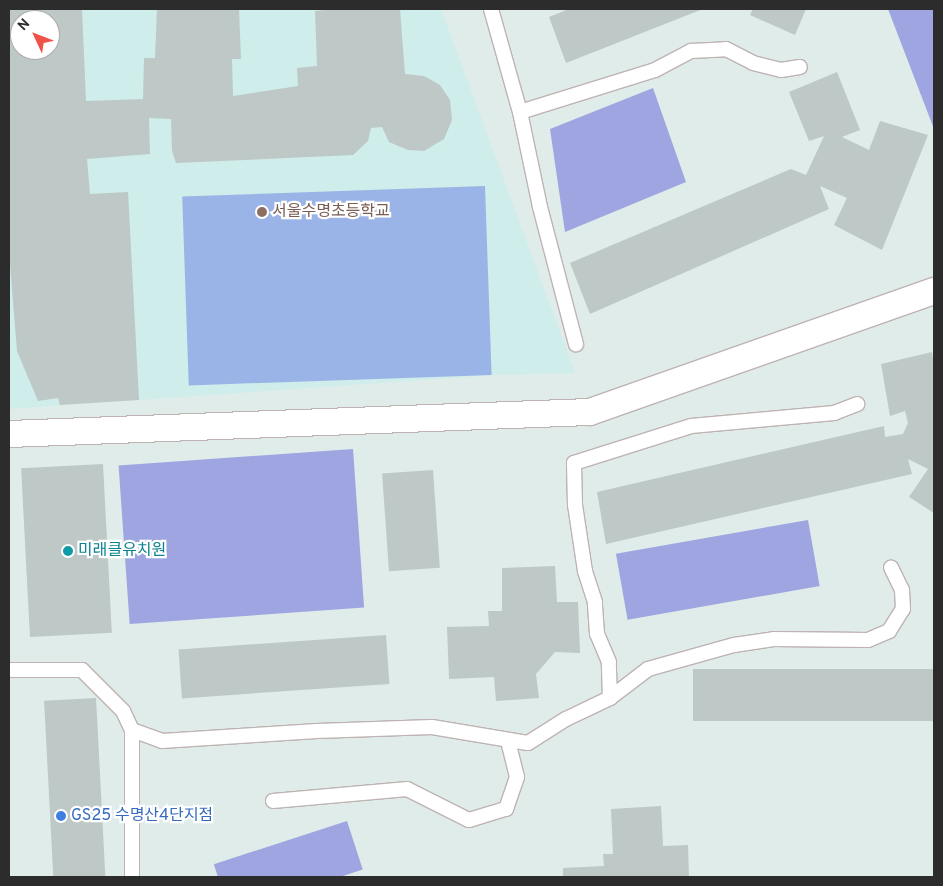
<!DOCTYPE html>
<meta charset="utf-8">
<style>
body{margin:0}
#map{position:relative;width:943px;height:886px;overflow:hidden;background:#dfecea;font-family:Overpass,"Noto Sans KR",sans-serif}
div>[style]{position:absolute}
.education>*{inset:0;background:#cfedea}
.green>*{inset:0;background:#9ea5e0;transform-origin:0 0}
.pitch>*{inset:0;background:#9bb4e7;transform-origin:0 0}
.building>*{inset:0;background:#bec8c6;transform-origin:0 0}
.roads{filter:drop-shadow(1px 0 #beb3b2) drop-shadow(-1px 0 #beb3b2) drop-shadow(0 1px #beb3b2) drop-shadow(0 -1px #beb3b2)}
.lane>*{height:14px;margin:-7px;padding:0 7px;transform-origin:7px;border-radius:7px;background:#fff}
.street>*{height:26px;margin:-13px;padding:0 13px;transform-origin:13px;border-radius:13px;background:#fff}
.dots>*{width:14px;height:14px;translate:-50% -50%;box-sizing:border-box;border:2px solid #fff;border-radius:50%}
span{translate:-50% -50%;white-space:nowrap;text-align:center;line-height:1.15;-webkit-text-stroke:4.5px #fff;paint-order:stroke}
.education-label{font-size:16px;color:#785e54}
.left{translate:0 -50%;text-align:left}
.culture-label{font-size:16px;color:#0d838f}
.shop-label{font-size:16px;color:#366cbe}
.frame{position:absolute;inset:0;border:10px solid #2c2c2c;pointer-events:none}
.north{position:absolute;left:10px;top:10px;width:50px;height:50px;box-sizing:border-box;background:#fff;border:1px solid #ababab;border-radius:50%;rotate:313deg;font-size:14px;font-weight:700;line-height:20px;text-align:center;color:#2c2c2c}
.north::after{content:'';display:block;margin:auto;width:18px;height:22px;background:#f05148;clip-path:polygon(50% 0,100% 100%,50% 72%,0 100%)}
</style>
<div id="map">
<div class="education">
<div style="clip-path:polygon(evenodd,9px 9px,441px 9px,575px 373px,493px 375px,9px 409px,9px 9px,20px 20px,50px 20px,50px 50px,20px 50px,20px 20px)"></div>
</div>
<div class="green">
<div style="clip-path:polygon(888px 9px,934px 9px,934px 129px)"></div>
<div style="clip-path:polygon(653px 88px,686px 182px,565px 232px,550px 129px)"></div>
<div style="left:353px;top:449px;width:159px;height:235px;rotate:86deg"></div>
<div style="left:808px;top:520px;width:67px;height:195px;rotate:80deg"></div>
<div style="left:347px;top:821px;width:51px;height:140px;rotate:72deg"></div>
</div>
<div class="pitch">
<div style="left:485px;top:186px;width:189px;height:303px;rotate:88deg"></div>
</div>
<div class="building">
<div style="clip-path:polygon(evenodd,9px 9px,82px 9px,86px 101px,143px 99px,144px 58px,155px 58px,157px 9px,239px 9px,241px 59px,232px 59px,233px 96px,298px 86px,297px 68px,317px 66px,315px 11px,332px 9px,400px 9px,405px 74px,424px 76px,440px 85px,450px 100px,452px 120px,444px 139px,424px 151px,408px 150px,389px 142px,382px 127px,371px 128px,368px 141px,353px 155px,176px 163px,172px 151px,171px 119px,149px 118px,150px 154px,87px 159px,90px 194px,128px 192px,139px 400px,60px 405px,58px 398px,38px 401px,17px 351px,9px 252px,9px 9px,20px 20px,50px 20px,50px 50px,20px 50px,20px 20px)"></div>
<div style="clip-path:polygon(569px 9px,703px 9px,566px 63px,549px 17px)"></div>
<div style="clip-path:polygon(753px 9px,806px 9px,795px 35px,750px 15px)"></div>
<div style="clip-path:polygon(837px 72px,860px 130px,842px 137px,869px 150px,880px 121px,928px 135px,882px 250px,834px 225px,847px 198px,820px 186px,829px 209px,590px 314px,570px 263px,791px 169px,806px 175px,824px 136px,809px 141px,789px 92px)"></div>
<div style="clip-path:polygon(932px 352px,934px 365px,934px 513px,909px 497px,928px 469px,908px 459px,912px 474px,606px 544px,597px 492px,884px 426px,885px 437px,903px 434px,908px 423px,905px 411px,890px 416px,881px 364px)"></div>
<div style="left:103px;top:464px;width:169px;height:82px;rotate:87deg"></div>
<div style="left:433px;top:470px;width:98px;height:51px;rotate:86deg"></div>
<div style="clip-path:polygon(555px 566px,557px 602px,578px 602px,580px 653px,555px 652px,536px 674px,539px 698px,496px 701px,494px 677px,449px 679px,447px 627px,489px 626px,488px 611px,502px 611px,502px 568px)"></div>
<div style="left:386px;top:635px;width:49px;height:208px;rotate:86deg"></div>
<div style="left:934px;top:669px;width:52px;height:241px;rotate:90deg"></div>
<div style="left:96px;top:698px;width:179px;height:52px;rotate:87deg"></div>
<div style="clip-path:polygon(661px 806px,663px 846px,688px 845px,689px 877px,563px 877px,563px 868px,604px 866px,603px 854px,613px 854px,611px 809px)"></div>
</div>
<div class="roads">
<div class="lane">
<div style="left:491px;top:9px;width:107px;rotate:74.3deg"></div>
<div style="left:520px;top:112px;width:97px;rotate:78.1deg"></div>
<div style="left:540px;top:207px;width:142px;rotate:75.3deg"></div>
<div style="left:520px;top:112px;width:141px;rotate:-17.3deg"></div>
<div style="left:655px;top:70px;width:41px;rotate:-27.8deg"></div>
<div style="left:691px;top:51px;width:35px;rotate:-3deg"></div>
<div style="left:726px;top:49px;width:30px;rotate:27deg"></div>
<div style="left:753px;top:63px;width:29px;rotate:14deg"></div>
<div style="left:781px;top:70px;width:19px;rotate:-9deg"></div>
<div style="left:9px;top:670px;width:73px"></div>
<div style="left:82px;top:670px;width:58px;rotate:45deg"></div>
<div style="left:123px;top:711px;width:21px;rotate:65deg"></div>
<div style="left:132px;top:730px;width:147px;rotate:90deg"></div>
<div style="left:610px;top:698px;width:36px;rotate:-92deg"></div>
<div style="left:609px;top:662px;width:30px;rotate:-113deg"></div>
<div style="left:597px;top:634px;width:32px;rotate:-94deg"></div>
<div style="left:595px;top:602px;width:33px;rotate:-108deg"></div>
<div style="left:585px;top:571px;width:67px;rotate:-98.6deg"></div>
<div style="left:575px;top:505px;width:42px;rotate:-91.4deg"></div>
<div style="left:574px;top:463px;width:123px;rotate:-17.5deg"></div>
<div style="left:691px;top:426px;width:144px;rotate:-5.2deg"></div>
<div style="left:834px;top:413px;width:25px;rotate:-21deg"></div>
<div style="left:132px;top:730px;width:32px;rotate:20deg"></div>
<div style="left:162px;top:741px;width:155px;rotate:-3.7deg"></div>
<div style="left:317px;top:731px;width:115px;rotate:-2deg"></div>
<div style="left:432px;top:727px;width:97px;rotate:9.5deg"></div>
<div style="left:528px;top:743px;width:45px;rotate:-32.3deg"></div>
<div style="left:566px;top:719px;width:49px;rotate:-25.5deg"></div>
<div style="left:610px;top:698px;width:48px;rotate:-37.3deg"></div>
<div style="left:648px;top:669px;width:89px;rotate:-15.6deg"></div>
<div style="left:734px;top:645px;width:40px;rotate:-8.5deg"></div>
<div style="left:774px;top:639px;width:94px;rotate:0.6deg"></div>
<div style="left:868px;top:640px;width:23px;rotate:-23deg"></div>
<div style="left:889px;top:631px;width:26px;rotate:-58deg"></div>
<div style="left:903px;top:609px;width:19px;rotate:-93deg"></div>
<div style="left:902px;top:590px;width:25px;rotate:-116deg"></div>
<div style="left:273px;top:801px;width:135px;rotate:-5.1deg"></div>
<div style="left:407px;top:789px;width:69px;rotate:26.6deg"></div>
<div style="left:469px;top:820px;width:39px;rotate:-17deg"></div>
<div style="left:506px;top:809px;width:34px;rotate:-71deg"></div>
<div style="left:517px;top:777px;width:38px;rotate:-104deg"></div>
</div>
<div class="street">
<div style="left:9px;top:434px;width:581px;rotate:-2.17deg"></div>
<div style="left:590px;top:412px;width:365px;rotate:-19.4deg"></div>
</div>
</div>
<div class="dots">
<div style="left:262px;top:212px;background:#8d6e63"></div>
<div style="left:68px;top:551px;background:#0f9aa8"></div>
<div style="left:61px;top:816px;background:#3f7fe0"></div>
</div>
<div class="education-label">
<span class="left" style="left:272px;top:212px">서울수명초등학교</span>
</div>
<div class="culture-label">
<span class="left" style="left:78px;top:551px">미래클유치원</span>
</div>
<div class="shop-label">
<span class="left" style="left:71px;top:816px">GS25 수명산4단지점</span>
</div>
<div class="frame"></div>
<div class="north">N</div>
</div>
